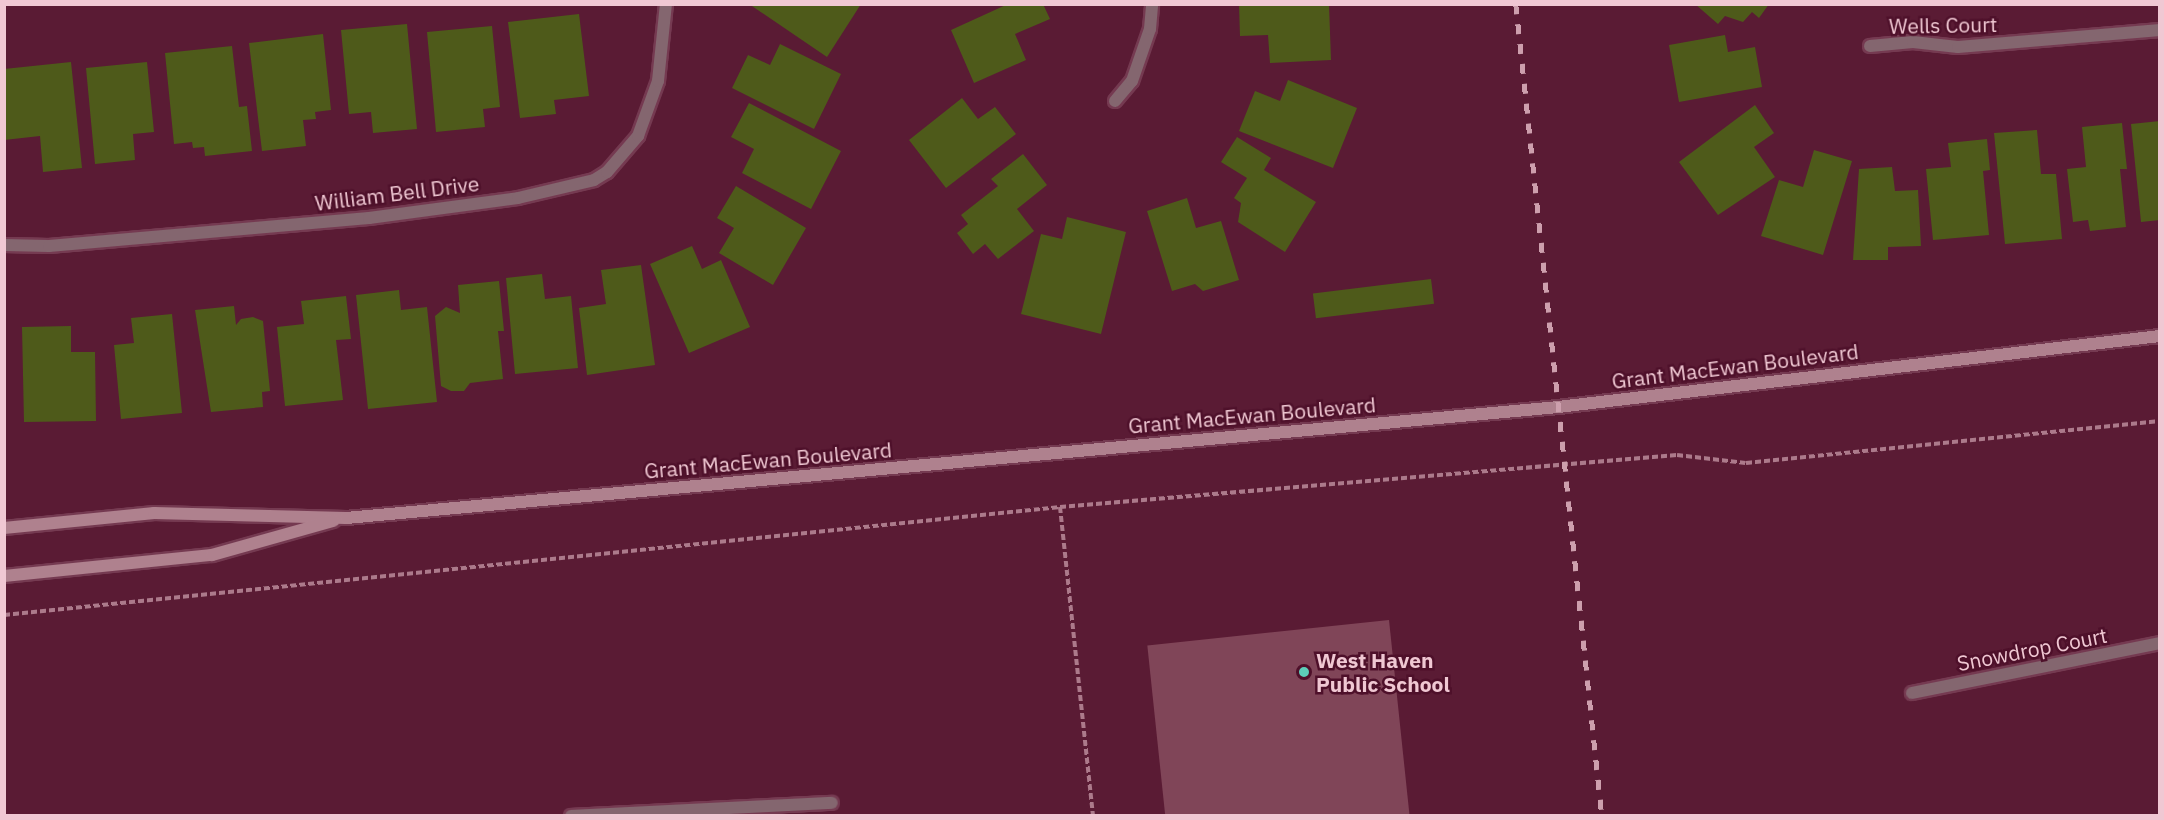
<!DOCTYPE html>
<style>
body{margin:0}
#map{position:relative;width:2164px;height:820px;overflow:hidden;background:#5a1b34;font-family:"IBM Plex Sans",sans-serif}
div>[style]{position:absolute}
.green>*{inset:0;background:#804558;transform-origin:0 0}
.building>*{inset:0;background:#4e5a1a;transform-origin:0 0}
.path>*{height:4px;margin-top:-2px;transform-origin:0;background:repeating-linear-gradient(90deg,#ac7a8b 0 6px,transparent 0 9px)}
.roads{filter:drop-shadow(2px 0 #753a51) drop-shadow(-2px 0 #753a51) drop-shadow(0 2px #753a51) drop-shadow(0 -2px #753a51)}
.street>*{height:12px;margin:-6px;padding:0 6px;transform-origin:6px;border-radius:6px;background:#84666f}
.secondary>*{height:12px;margin:-6px;padding:0 6px;transform-origin:6px;border-radius:6px;background:#af818e}
.rail>*{height:4.5px;margin-top:-2.25px;transform-origin:0;background:repeating-linear-gradient(90deg,#cd9fad 0 10px,transparent 0 20px)}
.dots>*{width:16px;height:16px;translate:-50% -50%;box-sizing:border-box;border:3px solid #4e102a;border-radius:50%}
span{translate:-50% -50%;white-space:nowrap;text-align:center;line-height:1.15;-webkit-text-stroke:5px #4e102a;paint-order:stroke}
.street-label{font-size:21px;color:#f0c8d3}
.poi-label{font-size:21px;color:#f0c8d3;font-weight:700}
.left{translate:0 -50%;text-align:left}
.frame{position:absolute;inset:0;border:6px solid #f0c8d3;pointer-events:none}
</style>
<div id="map">
<div class="green">
<div style="left:1389px;top:620px;width:196px;height:243px;rotate:84deg"></div>
</div>
<div class="building">
<div style="clip-path:polygon(749px 4px,861px 4px,827px 57px)"></div>
<div style="clip-path:polygon(1008px 4px,1043px 4px,1050px 19px,1015px 34px,1026px 60px,974px 83px,951px 30px)"></div>
<div style="clip-path:polygon(1239px 4px,1329px 4px,1331px 60px,1270px 63px,1268px 35px,1240px 36px)"></div>
<div style="clip-path:polygon(1695px 4px,1769px 4px,1759px 18px,1752px 12px,1743px 22px,1725px 16px,1718px 24px)"></div>
<div style="clip-path:polygon(579px 14px,589px 96px,554px 100px,556px 114px,520px 118px,508px 22px)"></div>
<div style="clip-path:polygon(407px 24px,417px 129px,373px 133px,371px 112px,349px 114px,341px 30px)"></div>
<div style="clip-path:polygon(492px 26px,500px 107px,483px 109px,485px 127px,436px 132px,427px 32px)"></div>
<div style="clip-path:polygon(323px 34px,331px 110px,315px 112px,316px 119px,303px 120px,306px 146px,262px 151px,249px 43px)"></div>
<div style="clip-path:polygon(1725px 35px,1728px 52px,1755px 47px,1762px 87px,1679px 102px,1669px 45px)"></div>
<div style="clip-path:polygon(780px 44px,841px 74px,814px 129px,732px 88px,748px 55px,770px 65px)"></div>
<div style="clip-path:polygon(232px 46px,239px 107px,247px 106px,252px 151px,205px 156px,204px 147px,193px 148px,192px 142px,174px 144px,165px 53px)"></div>
<div style="clip-path:polygon(71px 62px,82px 168px,43px 172px,40px 136px,4px 140px,4px 69px)"></div>
<div style="clip-path:polygon(147px 62px,154px 132px,133px 134px,135px 160px,95px 164px,86px 68px)"></div>
<div style="clip-path:polygon(1288px 80px,1357px 108px,1333px 168px,1239px 131px,1255px 91px,1280px 101px)"></div>
<div style="clip-path:polygon(962px 98px,978px 119px,995px 107px,1016px 134px,946px 188px,909px 140px)"></div>
<div style="clip-path:polygon(749px 103px,841px 151px,811px 209px,742px 173px,754px 149px,731px 137px)"></div>
<div style="clip-path:polygon(1755px 105px,1774px 133px,1754px 147px,1775px 177px,1718px 215px,1679px 162px)"></div>
<div style="clip-path:polygon(2160px 121px,2160px 220px,2141px 222px,2131px 124px)"></div>
<div style="clip-path:polygon(2122px 123px,2127px 169px,2120px 169px,2126px 227px,2090px 231px,2088px 220px,2073px 222px,2067px 169px,2086px 167px,2082px 127px)"></div>
<div style="clip-path:polygon(2037px 130px,2041px 174px,2056px 174px,2062px 239px,2005px 244px,1994px 133px)"></div>
<div style="clip-path:polygon(1237px 137px,1271px 158px,1264px 170px,1316px 202px,1285px 252px,1238px 222px,1241px 203px,1234px 198px,1247px 178px,1221px 162px)"></div>
<div style="clip-path:polygon(1987px 139px,1990px 170px,1983px 171px,1989px 235px,1933px 240px,1926px 169px,1951px 167px,1948px 143px)"></div>
<div style="clip-path:polygon(1814px 150px,1852px 161px,1823px 255px,1761px 236px,1779px 180px,1803px 187px)"></div>
<div style="clip-path:polygon(1023px 154px,1047px 185px,1017px 209px,1034px 231px,998px 259px,985px 244px,973px 254px,957px 233px,968px 224px,961px 215px,998px 186px,991px 179px)"></div>
<div style="clip-path:polygon(1892px 167px,1895px 191px,1918px 190px,1921px 246px,1888px 247px,1888px 260px,1853px 260px,1859px 169px)"></div>
<div style="clip-path:polygon(736px 186px,806px 228px,773px 285px,719px 253px,734px 228px,717px 218px)"></div>
<div style="clip-path:polygon(1187px 198px,1196px 228px,1221px 221px,1239px 280px,1203px 291px,1195px 284px,1172px 291px,1147px 211px)"></div>
<div style="clip-path:polygon(1067px 217px,1126px 232px,1101px 334px,1021px 314px,1041px 234px,1062px 239px)"></div>
<div style="clip-path:polygon(692px 246px,702px 269px,721px 260px,750px 327px,689px 353px,650px 264px)"></div>
<div style="clip-path:polygon(641px 265px,655px 365px,587px 375px,579px 308px,606px 304px,601px 270px)"></div>
<div style="clip-path:polygon(542px 274px,545px 299px,571px 296px,578px 368px,515px 374px,506px 278px)"></div>
<div style="left:1431px;top:279px;width:25px;height:119px;rotate:83deg"></div>
<div style="clip-path:polygon(499px 281px,504px 331px,498px 331px,503px 379px,470px 383px,464px 391px,451px 391px,441px 386px,435px 316px,446px 307px,460px 313px,458px 285px)"></div>
<div style="clip-path:polygon(399px 290px,401px 310px,427px 307px,437px 402px,368px 409px,356px 295px)"></div>
<div style="clip-path:polygon(346px 296px,351px 339px,336px 340px,343px 400px,285px 406px,277px 327px,304px 324px,301px 301px)"></div>
<div style="clip-path:polygon(234px 306px,236px 325px,241px 319px,253px 317px,263px 321px,270px 391px,262px 392px,263px 407px,211px 412px,195px 310px)"></div>
<div style="clip-path:polygon(172px 314px,182px 413px,121px 419px,114px 345px,134px 343px,131px 318px)"></div>
<div style="clip-path:polygon(71px 326px,71px 352px,95px 352px,96px 421px,24px 422px,22px 327px)"></div>
</div>
<div class="path">
<div style="left:1060px;top:507px;width:311px;rotate:83.9deg"></div>
<div style="left:4px;top:615px;width:1062px;rotate:-5.84deg"></div>
<div style="left:1060px;top:507px;width:619px;rotate:-4.82deg"></div>
<div style="left:1677px;top:455px;width:69px;rotate:6.6deg"></div>
<div style="left:1746px;top:463px;width:416px;rotate:-5.8deg"></div>
</div>
<div class="roads">
<div class="street">
<div style="left:1870px;top:46px;width:43px;rotate:-5.3deg"></div>
<div style="left:1913px;top:42px;width:45px;rotate:6.3deg"></div>
<div style="left:1958px;top:47px;width:203px;rotate:-4.8deg"></div>
<div style="left:1115px;top:101px;width:26px;rotate:-50deg"></div>
<div style="left:1132px;top:81px;width:55px;rotate:-70.9deg"></div>
<div style="left:1150px;top:29px;width:25px;rotate:-85deg"></div>
<div style="left:4px;top:245px;width:45px;rotate:1.3deg"></div>
<div style="left:49px;top:246px;width:321px;rotate:-5deg"></div>
<div style="left:369px;top:218px;width:150px;rotate:-7.6deg"></div>
<div style="left:518px;top:198px;width:78px;rotate:-13.3deg"></div>
<div style="left:594px;top:180px;width:15px;rotate:-32deg"></div>
<div style="left:607px;top:172px;width:48px;rotate:-49.3deg"></div>
<div style="left:638px;top:136px;width:59px;rotate:-70deg"></div>
<div style="left:658px;top:81px;width:77px;rotate:-84.1deg"></div>
<div style="left:1912px;top:693px;width:253px;rotate:-11.4deg"></div>
<div style="left:571px;top:816px;width:261px;rotate:-2.9deg"></div>
</div>
<div class="secondary">
<div style="left:4px;top:528px;width:151px;rotate:-5.7deg"></div>
<div style="left:154px;top:513px;width:192px;rotate:1.5deg"></div>
<div style="left:346px;top:518px;width:1217px;rotate:-5.23deg"></div>
<div style="left:1558px;top:407px;width:606px;rotate:-6.73deg"></div>
<div style="left:4px;top:576px;width:209px;rotate:-5.8deg"></div>
<div style="left:212px;top:555px;width:126px;rotate:-15.7deg"></div>
</div>
</div>
<div class="rail">
<div style="left:1516px;top:4px;width:817px;rotate:83.95deg"></div>
</div>
<div class="dots">
<div style="left:1304px;top:672px;background:#5dceb9"></div>
</div>
<div class="street-label">
<span style="left:1943px;top:25px;rotate:-1deg">Wells Court</span>
<span style="left:397px;top:193px;rotate:-7deg">William Bell Drive</span>
<span style="left:1735px;top:366px;rotate:-7deg">Grant MacEwan Boulevard</span>
<span style="left:1252px;top:415px;rotate:-5deg">Grant MacEwan Boulevard</span>
<span style="left:768px;top:460px;rotate:-5deg">Grant MacEwan Boulevard</span>
<span style="left:2032px;top:649px;rotate:-11deg">Snowdrop Court</span>
</div>
<div class="poi-label">
<span class="left" style="left:1316px;top:672px">West Haven<br>Public School</span>
</div>
<div class="frame"></div>
</div>
